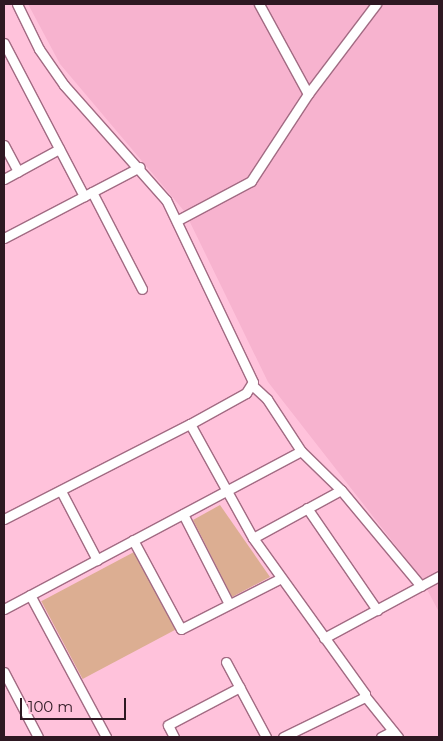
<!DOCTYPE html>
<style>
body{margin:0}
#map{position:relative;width:443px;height:741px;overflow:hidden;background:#ffc2db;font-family:Montserrat,sans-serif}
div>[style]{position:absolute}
.built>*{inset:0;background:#f7b3cf}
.green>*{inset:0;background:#dcae92;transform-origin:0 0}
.roads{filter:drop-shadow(1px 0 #a26b83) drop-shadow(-1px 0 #a26b83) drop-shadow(0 1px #a26b83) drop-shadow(0 -1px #a26b83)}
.minor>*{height:9px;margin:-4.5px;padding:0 4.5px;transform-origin:4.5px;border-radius:4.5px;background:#fff}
span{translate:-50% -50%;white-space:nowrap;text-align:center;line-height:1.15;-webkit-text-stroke:4px #ffc2db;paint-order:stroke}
.frame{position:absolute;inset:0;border:5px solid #2e1822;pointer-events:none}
.scale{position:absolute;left:20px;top:698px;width:106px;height:22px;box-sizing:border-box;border:2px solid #2e1822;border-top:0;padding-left:6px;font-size:15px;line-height:18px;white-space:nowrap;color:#2e1822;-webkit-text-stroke:4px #ffc2db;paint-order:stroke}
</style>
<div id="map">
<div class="built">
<div style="clip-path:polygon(28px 4px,439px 4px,439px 612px,421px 578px,268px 382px,185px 212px,60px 64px)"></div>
</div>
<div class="green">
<div style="clip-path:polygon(220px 505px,270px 577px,232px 597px,193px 520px)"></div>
<div style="left:134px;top:552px;width:88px;height:105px;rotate:62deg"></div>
</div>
<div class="roads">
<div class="minor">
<div style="left:259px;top:4px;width:102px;rotate:61.4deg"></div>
<div style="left:4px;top:43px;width:173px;rotate:62.4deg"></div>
<div style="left:4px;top:145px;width:30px;rotate:62deg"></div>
<div style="left:4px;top:179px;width:63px;rotate:-28.6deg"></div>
<div style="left:92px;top:192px;width:109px;rotate:62.7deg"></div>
<div style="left:178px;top:220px;width:83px;rotate:-28.1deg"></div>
<div style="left:251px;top:181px;width:104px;rotate:-56.8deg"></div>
<div style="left:308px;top:94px;width:113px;rotate:-52.9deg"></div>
<div style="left:4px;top:238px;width:153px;rotate:-27.6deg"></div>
<div style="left:252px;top:385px;width:21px;rotate:43deg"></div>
<div style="left:267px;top:399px;width:62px;rotate:56.8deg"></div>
<div style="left:301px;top:451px;width:56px;rotate:44.3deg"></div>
<div style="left:341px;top:490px;width:125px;rotate:50.2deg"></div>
<div style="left:190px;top:424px;width:130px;rotate:61.1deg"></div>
<div style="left:253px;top:538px;width:192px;rotate:54.3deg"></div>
<div style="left:365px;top:694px;width:4px;rotate:117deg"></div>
<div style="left:363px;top:698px;width:89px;rotate:154deg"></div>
<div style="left:61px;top:491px;width:78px;rotate:62.4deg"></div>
<div style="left:307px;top:508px;width:124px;rotate:55.5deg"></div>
<div style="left:183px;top:514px;width:101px;rotate:62.9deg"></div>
<div style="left:4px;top:519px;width:209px;rotate:-27.1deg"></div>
<div style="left:190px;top:424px;width:64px;rotate:-29deg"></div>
<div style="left:246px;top:393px;width:13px;rotate:-58deg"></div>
<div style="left:253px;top:382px;width:202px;rotate:-115.5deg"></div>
<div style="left:166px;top:200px;width:154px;rotate:-131.6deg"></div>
<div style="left:64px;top:85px;width:44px;rotate:-124.8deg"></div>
<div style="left:39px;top:49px;width:50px;rotate:-116.1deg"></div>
<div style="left:253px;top:538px;width:100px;rotate:-28.6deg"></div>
<div style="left:133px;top:540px;width:101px;rotate:61.7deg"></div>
<div style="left:181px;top:629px;width:112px;rotate:-27deg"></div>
<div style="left:30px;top:595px;width:161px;rotate:61.8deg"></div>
<div style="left:4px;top:609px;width:336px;rotate:-28deg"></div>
<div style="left:324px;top:638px;width:131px;rotate:-28.3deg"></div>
<div style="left:226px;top:662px;width:85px;rotate:61.9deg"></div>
<div style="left:4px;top:672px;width:73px;rotate:62.4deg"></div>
<div style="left:365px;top:696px;width:53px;rotate:51.2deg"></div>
<div style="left:174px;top:737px;width:13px;rotate:-117deg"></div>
<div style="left:168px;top:725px;width:81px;rotate:-27.8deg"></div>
<div style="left:381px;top:737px;width:13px;rotate:-27deg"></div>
</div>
</div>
<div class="frame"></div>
<div class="scale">100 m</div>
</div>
